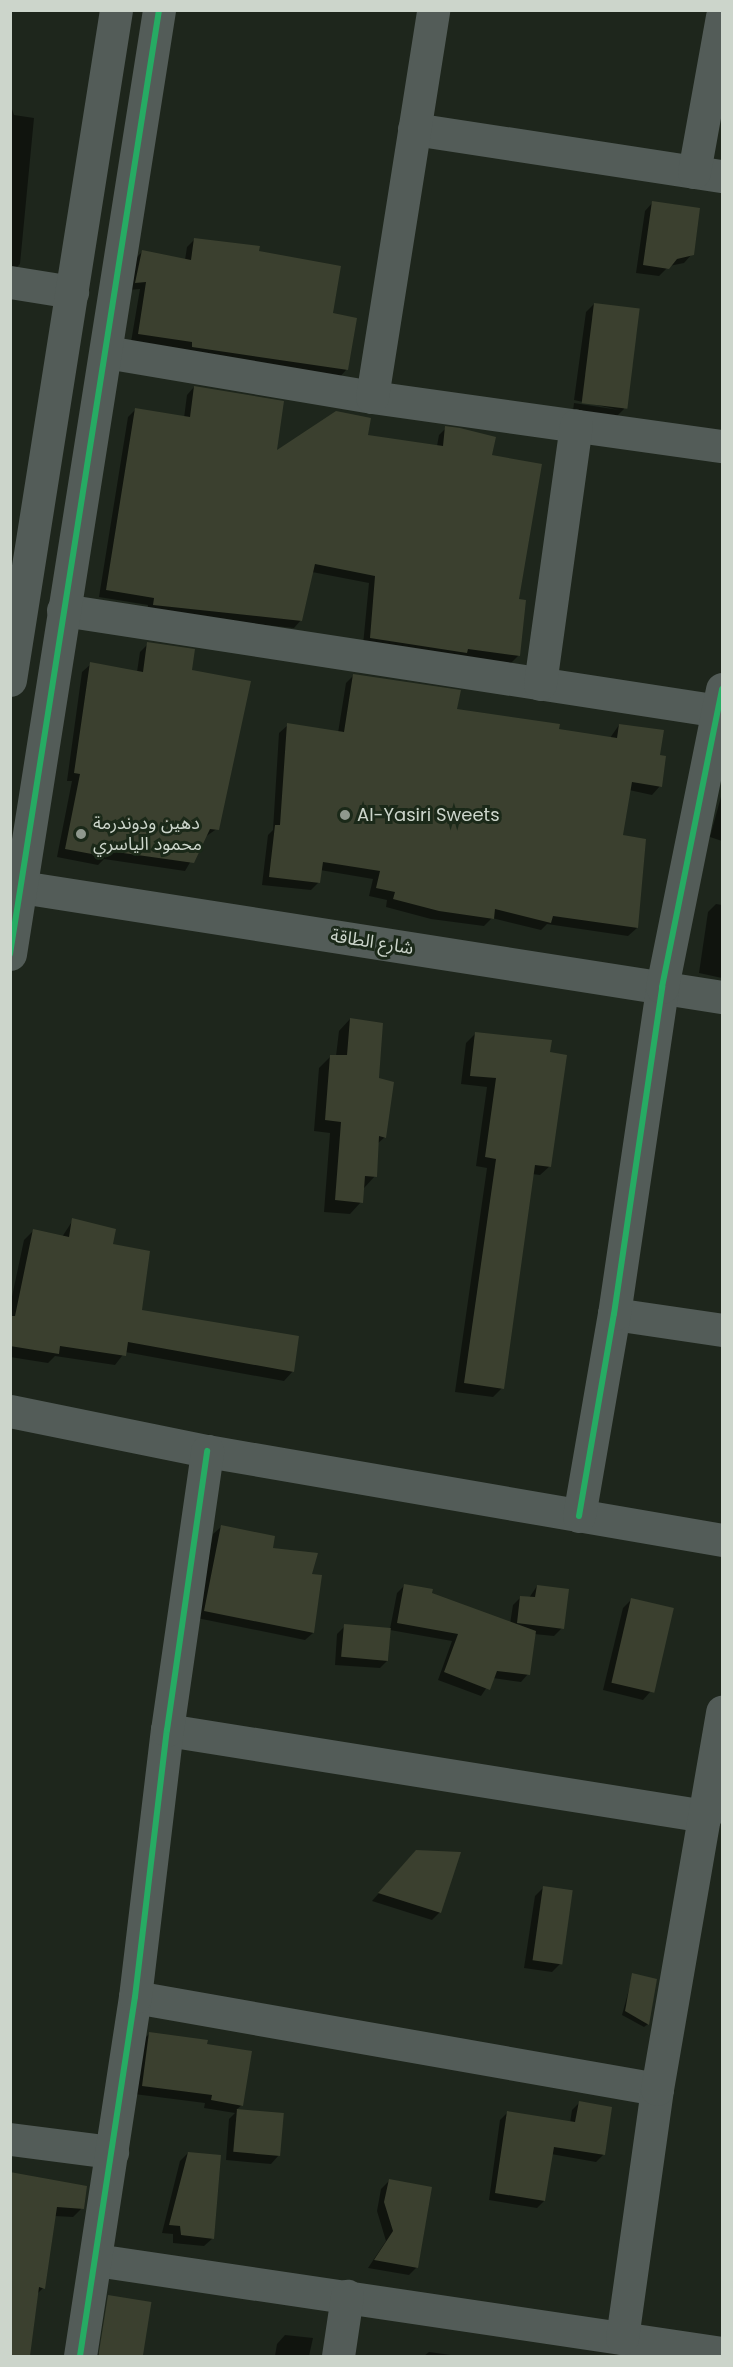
<!DOCTYPE html>
<meta charset="utf-8">
<style>
body{margin:0}
#map{position:relative;width:733px;height:2367px;overflow:hidden;background:#1e261c;font-family:Poppins,"Noto Sans Arabic",sans-serif}
div>[style]{position:absolute}
.shadow>*{inset:0;background:#0007}
.building>*{inset:0;background:#3b402f;transform-origin:0 0}
.minor>*{height:33px;margin:-16.5px;padding:0 16.5px;transform-origin:16.5px;border-radius:16.5px;background:#535c58}
.cycleway>*{height:6px;margin:-3px;padding:0 3px;transform-origin:3px;border-radius:3px;background:#26ab63}
.dots>*{width:16px;height:16px;translate:-50% -50%;box-sizing:border-box;border:3px solid #1b2919;border-radius:50%}
span{translate:-50% -50%;white-space:nowrap;text-align:center;line-height:1.15;-webkit-text-stroke:6px #1b2919;paint-order:stroke}
.poi-label{font-size:18px;color:#ccd5cb}
.left{translate:0 -50%;text-align:left}
.street-label{font-size:18px;color:#ccd5cb}
.frame{position:absolute;inset:0;border:12px solid #ccd5cb;pointer-events:none}
</style>
<div id="map">
<div class="shadow">
<div style="clip-path:polygon(10px 103px,14px 115px,34px 118px,20px 264px,12px 272px)"></div>
<div style="clip-path:polygon(653px 202px,692px 254px,684px 263px,669px 266px,659px 276px,636px 273px,645px 211px)"></div>
<div style="clip-path:polygon(195px 239px,257px 253px,331px 314px,346px 370px,339px 378px,131px 342px,140px 289px,128px 290px,134px 260px,142px 252px,185px 260px,187px 247px)"></div>
<div style="clip-path:polygon(594px 304px,624px 409px,616px 417px,573px 411px,574px 403px,619px 410px,574px 400px,586px 312px)"></div>
<div style="clip-path:polygon(194px 387px,275px 453px,366px 436px,437px 446px,439px 435px,446px 428px,490px 457px,517px 601px,519px 655px,511px 663px,363px 645px,369px 583px,312px 572px,301px 620px,294px 628px,147px 612px,148px 605px,99px 597px,128px 417px,135px 410px,184px 418px,187px 395px)"></div>
<div style="clip-path:polygon(148px 644px,191px 671px,218px 828px,205px 837px,185px 871px,104px 859px,98px 865px,57px 857px,72px 781px,67px 781px,82px 672px,91px 664px,137px 672px,140px 652px)"></div>
<div style="clip-path:polygon(354px 675px,455px 710px,557px 730px,610px 738px,619px 725px,659px 757px,660px 786px,652px 795px,629px 790px,622px 837px,644px 841px,637px 928px,628px 936px,547px 924px,541px 930px,492px 918px,484px 926px,431px 919px,386px 907px,387px 900px,369px 896px,373px 879px,320px 870px,319px 882px,311px 890px,262px 885px,268px 835px,273px 830px,279px 733px,288px 725px,338px 733px,346px 683px)"></div>
<div style="clip-path:polygon(722px 793px,722px 841px,710px 837px)"></div>
<div style="clip-path:polygon(716px 904px,722px 905px,722px 978px,699px 973px,708px 912px)"></div>
<div style="clip-path:polygon(350px 1019px,378px 1079px,385px 1137px,377px 1144px,375px 1176px,364px 1188px,361px 1202px,350px 1214px,324px 1212px,330px 1133px,314px 1131px,319px 1068px,331px 1056px,336px 1056px,339px 1031px)"></div>
<div style="clip-path:polygon(475px 1034px,548px 1053px,550px 1166px,540px 1175px,532px 1174px,502px 1388px,493px 1397px,455px 1392px,487px 1168px,476px 1166px,487px 1087px,461px 1084px,466px 1043px)"></div>
<div style="clip-path:polygon(73px 1220px,112px 1245px,141px 1311px,293px 1371px,284px 1381px,125px 1352px,115px 1365px,55px 1356px,48px 1363px,10px 1357px,10px 1306px,24px 1240px,34px 1230px,62px 1237px)"></div>
<div style="clip-path:polygon(221px 1527px,271px 1549px,311px 1575px,313px 1633px,305px 1640px,197px 1618px,213px 1534px)"></div>
<div style="clip-path:polygon(404px 1586px,510px 1624px,513px 1605px,521px 1597px,529px 1598px,537px 1586px,562px 1628px,554px 1636px,534px 1634px,528px 1674px,521px 1682px,493px 1678px,481px 1696px,438px 1680px,452px 1641px,390px 1630px,388px 1660px,380px 1668px,335px 1665px,337px 1634px,345px 1626px,390px 1629px,397px 1593px)"></div>
<div style="clip-path:polygon(631px 1600px,651px 1691px,643px 1700px,603px 1690px,623px 1608px)"></div>
<div style="clip-path:polygon(408px 1860px,440px 1912px,432px 1920px,372px 1901px)"></div>
<div style="clip-path:polygon(543px 1888px,560px 1964px,552px 1972px,524px 1968px,535px 1896px)"></div>
<div style="clip-path:polygon(633px 1975px,648px 2024px,644px 2027px,622px 2015px)"></div>
<div style="clip-path:polygon(149px 2034px,205px 2045px,242px 2105px,236px 2110px,282px 2114px,279px 2155px,271px 2164px,226px 2160px,229px 2119px,235px 2113px,204px 2108px,205px 2103px,134px 2094px,141px 2042px)"></div>
<div style="clip-path:polygon(579px 2103px,603px 2155px,596px 2162px,551px 2154px,544px 2201px,537px 2208px,489px 2200px,500px 2120px,507px 2113px,570px 2123px,572px 2110px)"></div>
<div style="clip-path:polygon(188px 2153px,213px 2238px,204px 2246px,173px 2243px,173px 2234px,162px 2233px,180px 2161px)"></div>
<div style="clip-path:polygon(10px 2175px,82px 2208px,73px 2217px,54px 2216px,43px 2288px,34px 2297px)"></div>
<div style="clip-path:polygon(389px 2181px,417px 2267px,409px 2275px,368px 2268px,386px 2241px,377px 2211px,381px 2189px)"></div>
<div style="clip-path:polygon(285px 2335px,313px 2338px,309px 2356px,275px 2356px,277px 2344px)"></div>
<div style="clip-path:polygon(100px 2352px,131px 2356px,96px 2356px)"></div>
<div style="clip-path:polygon(429px 2352px,458px 2356px,424px 2356px)"></div>
</div>
<div class="building">
<div style="clip-path:polygon(652px 201px,700px 208px,694px 255px,677px 259px,669px 269px,643px 265px)"></div>
<div style="clip-path:polygon(194px 238px,260px 246px,259px 251px,341px 266px,333px 313px,357px 318px,348px 370px,192px 347px,192px 342px,138px 334px,146px 282px,135px 283px,142px 250px,191px 260px)"></div>
<div style="left:594px;top:303px;width:46px;height:101px;rotate:7deg"></div>
<div style="clip-path:polygon(194px 386px,284px 401px,277px 450px,336px 411px,371px 418px,368px 435px,443px 446px,445px 426px,460px 428px,496px 437px,492px 455px,542px 464px,519px 599px,526px 600px,520px 656px,468px 649px,467px 653px,370px 638px,375px 576px,315px 564px,302px 621px,153px 605px,154px 598px,106px 590px,135px 408px,190px 417px)"></div>
<div style="clip-path:polygon(147px 642px,195px 649px,192px 670px,251px 681px,219px 830px,210px 829px,194px 863px,109px 851px,108px 857px,65px 849px,80px 774px,74px 773px,90px 662px,143px 672px)"></div>
<div style="clip-path:polygon(353px 674px,461px 690px,457px 709px,560px 724px,559px 729px,617px 738px,619px 724px,664px 730px,660px 755px,666px 756px,662px 787px,632px 782px,623px 835px,646px 839px,638px 928px,553px 916px,551px 923px,495px 909px,494px 919px,439px 911px,393px 899px,395px 892px,376px 888px,380px 871px,323px 862px,320px 883px,269px 877px,275px 825px,280px 825px,287px 723px,344px 732px)"></div>
<div style="clip-path:polygon(350px 1018px,383px 1023px,379px 1078px,394px 1082px,386px 1138px,379px 1136px,377px 1177px,365px 1176px,363px 1203px,335px 1200px,341px 1122px,325px 1120px,330px 1055px,347px 1055px)"></div>
<div style="clip-path:polygon(475px 1032px,552px 1040px,550px 1052px,567px 1055px,551px 1167px,535px 1165px,504px 1389px,464px 1383px,496px 1159px,485px 1157px,496px 1078px,470px 1076px)"></div>
<div style="clip-path:polygon(72px 1218px,116px 1229px,113px 1244px,150px 1251px,142px 1310px,299px 1336px,294px 1372px,128px 1342px,126px 1356px,60px 1346px,59px 1354px,10px 1346px,10px 1316px,15px 1316px,33px 1229px,69px 1237px)"></div>
<div style="clip-path:polygon(221px 1525px,275px 1536px,273px 1548px,318px 1553px,312px 1574px,322px 1575px,314px 1633px,204px 1611px)"></div>
<div style="clip-path:polygon(404px 1584px,433px 1589px,432px 1593px,536px 1631px,530px 1675px,497px 1671px,490px 1690px,444px 1672px,458px 1634px,397px 1623px)"></div>
<div style="clip-path:polygon(537px 1585px,569px 1589px,564px 1629px,517px 1623px,520px 1596px,535px 1597px)"></div>
<div style="left:631px;top:1598px;width:44px;height:87px;rotate:13deg"></div>
<div style="left:344px;top:1624px;width:47px;height:33px;rotate:5deg"></div>
<div style="clip-path:polygon(416px 1850px,461px 1852px,441px 1913px,378px 1893px)"></div>
<div style="left:543px;top:1886px;width:30px;height:75px;rotate:8deg"></div>
<div style="clip-path:polygon(632px 1973px,657px 1979px,649px 2025px,625px 2011px)"></div>
<div style="clip-path:polygon(149px 2032px,208px 2040px,207px 2044px,252px 2051px,243px 2106px,211px 2100px,212px 2095px,142px 2086px)"></div>
<div style="clip-path:polygon(579px 2101px,612px 2107px,605px 2155px,554px 2147px,545px 2201px,495px 2193px,507px 2111px,575px 2122px)"></div>
<div style="left:237px;top:2109px;width:47px;height:43px;rotate:5deg"></div>
<div style="clip-path:polygon(188px 2152px,221px 2155px,214px 2239px,181px 2235px,180px 2226px,169px 2225px)"></div>
<div style="clip-path:polygon(10px 2172px,87px 2186px,84px 2209px,57px 2207px,45px 2289px,39px 2287px,30px 2356px,10px 2356px)"></div>
<div style="clip-path:polygon(389px 2179px,432px 2187px,418px 2268px,374px 2260px,393px 2231px,384px 2202px)"></div>
<div style="left:108px;top:2295px;width:44px;height:62px;rotate:9deg"></div>
</div>
<div class="minor">
<div style="left:414px;top:129px;width:312px;rotate:8.7deg"></div>
<div style="left:694px;top:172px;width:158px;rotate:-79.8deg"></div>
<div style="left:10px;top:282px;width:63px;rotate:9.2deg"></div>
<div style="left:106px;top:352px;width:270px;rotate:9.6deg"></div>
<div style="left:372px;top:397px;width:353px;rotate:8deg"></div>
<div style="left:372px;top:397px;width:392px;rotate:-81deg"></div>
<div style="left:63px;top:610px;width:664px;rotate:8.75deg"></div>
<div style="left:10px;top:680px;width:678px;rotate:-81.01deg"></div>
<div style="left:540px;top:684px;width:261px;rotate:-82.1deg"></div>
<div style="left:21px;top:887px;width:710px;rotate:8.92deg"></div>
<div style="left:10px;top:954px;width:956px;rotate:-81.03deg"></div>
<div style="left:614px;top:1314px;width:109px;rotate:8.4deg"></div>
<div style="left:10px;top:1411px;width:201px;rotate:11.5deg"></div>
<div style="left:207px;top:1451px;width:523px;rotate:9.8deg"></div>
<div style="left:579px;top:1516px;width:205px;rotate:-80.2deg"></div>
<div style="left:614px;top:1314px;width:331px;rotate:-81.6deg"></div>
<div style="left:662px;top:987px;width:304px;rotate:-78.6deg"></div>
<div style="left:167px;top:1730px;width:545px;rotate:9.08deg"></div>
<div style="left:135px;top:1997px;width:530px;rotate:10deg"></div>
<div style="left:10px;top:2139px;width:103px;rotate:7.3deg"></div>
<div style="left:96px;top:2260px;width:633px;rotate:8.45deg"></div>
<div style="left:622px;top:2338px;width:251px;rotate:-82deg"></div>
<div style="left:657px;top:2089px;width:383px;rotate:-80.2deg"></div>
<div style="left:80px;top:2356px;width:363px;rotate:-81.3deg"></div>
<div style="left:135px;top:1997px;width:269px;rotate:-83.2deg"></div>
<div style="left:167px;top:1730px;width:282px;rotate:-81.8deg"></div>
<div style="left:338px;top:2356px;width:61px;rotate:-81.5deg"></div>
</div>
<div class="cycleway">
<div style="left:10px;top:954px;width:956px;rotate:-81.03deg"></div>
<div style="left:579px;top:1516px;width:205px;rotate:-80.2deg"></div>
<div style="left:614px;top:1314px;width:331px;rotate:-81.6deg"></div>
<div style="left:662px;top:987px;width:304px;rotate:-78.6deg"></div>
<div style="left:80px;top:2356px;width:363px;rotate:-81.3deg"></div>
<div style="left:135px;top:1997px;width:269px;rotate:-83.2deg"></div>
<div style="left:167px;top:1730px;width:282px;rotate:-81.8deg"></div>
</div>
<div class="dots">
<div style="left:345px;top:815px;background:#8f988e"></div>
<div style="left:81px;top:834px;background:#8f988e"></div>
</div>
<div class="poi-label">
<span class="left" style="left:357px;top:815px">Al-Yasiri Sweets</span>
<span class="left" style="left:93px;top:834px">دهين ودوندرمة<br>محمود الياسري</span>
</div>
<div class="street-label">
<span style="left:372px;top:942px;rotate:9deg">شارع الطاقة</span>
</div>
<div class="frame"></div>
</div>
